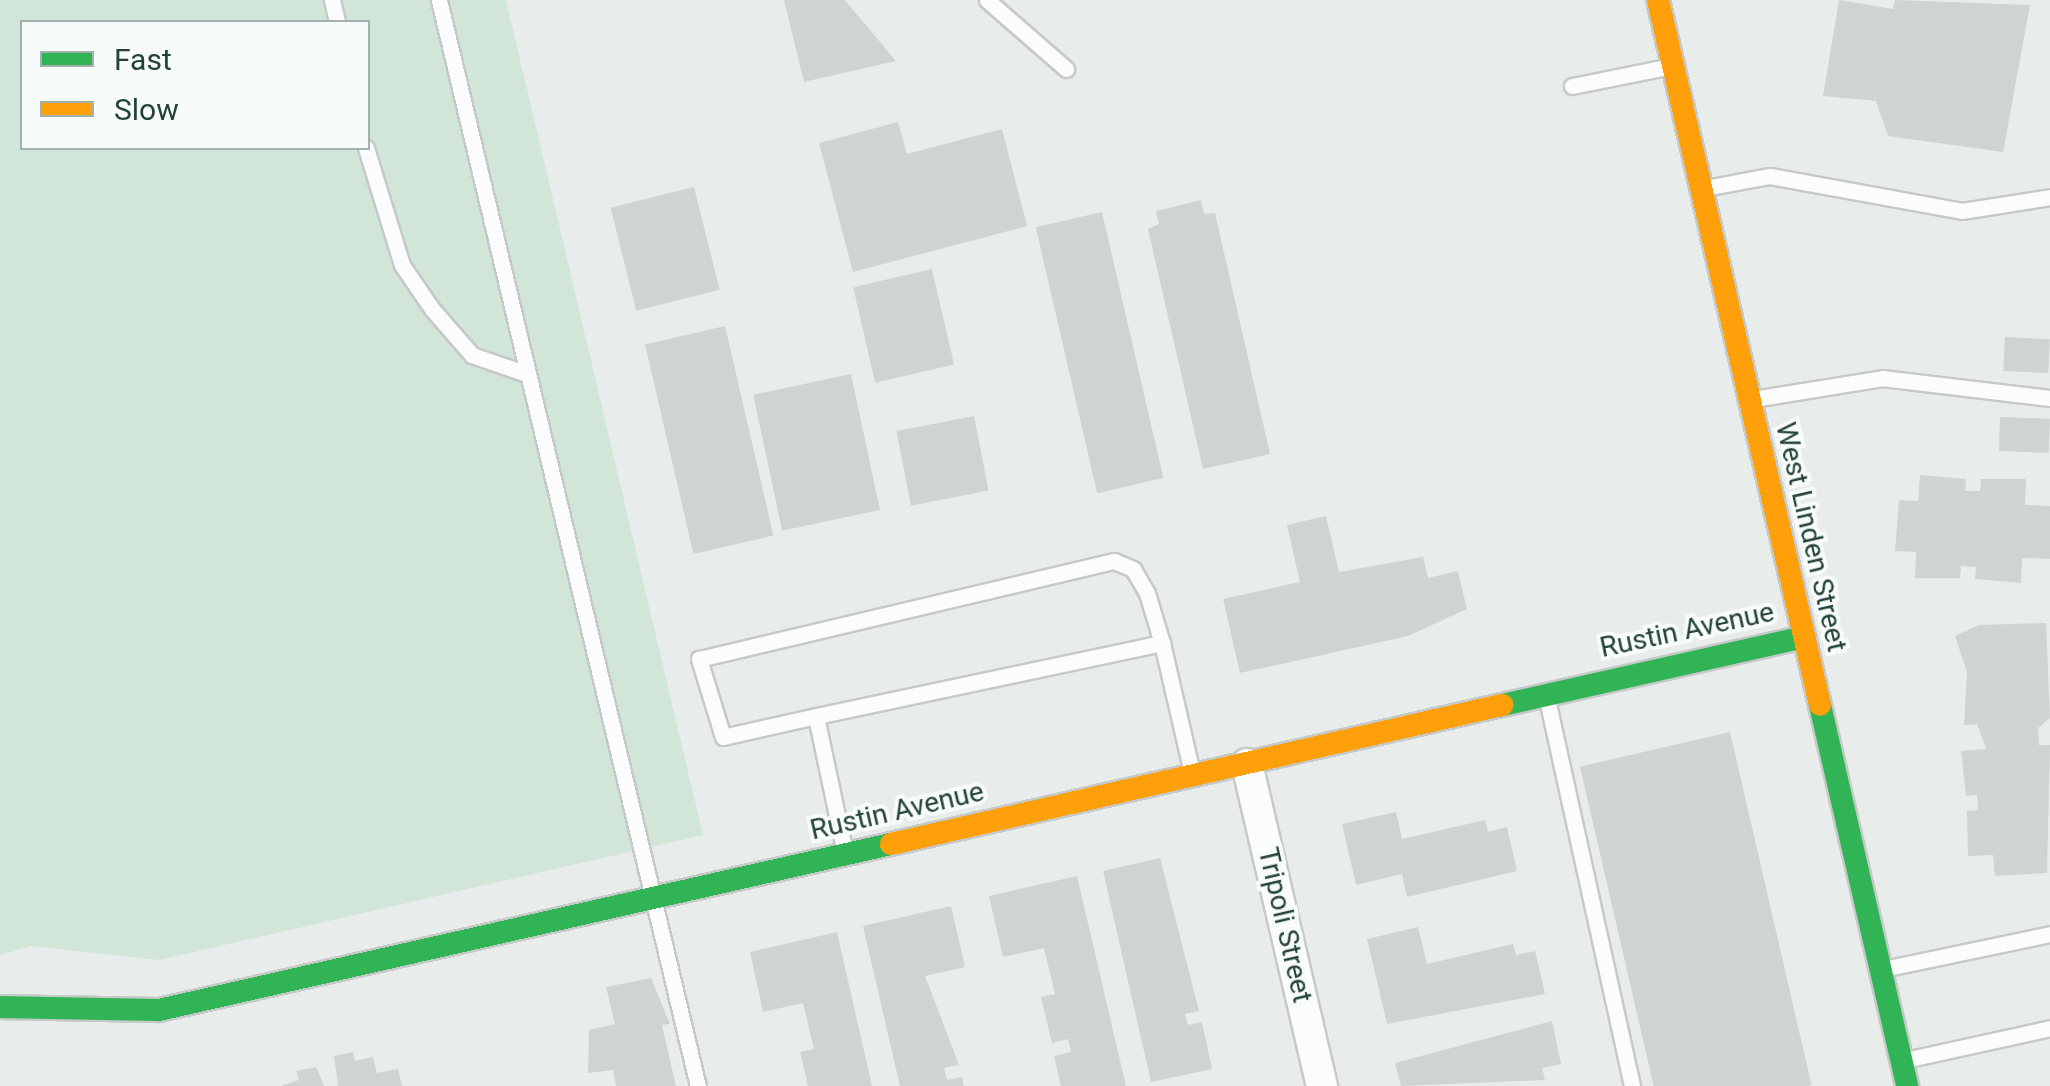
<!DOCTYPE html>
<style>
body{margin:0}
#map{position:relative;width:2050px;height:1086px;overflow:hidden;background:#e8edeb;font-family:Roboto,sans-serif}
div>[style]{position:absolute}
.green>*{inset:0;background:#d1e6d8}
.building>*{inset:0;background:#cfd4d2;transform-origin:0 0}
.roads{filter:drop-shadow(2px 0 #c5cac8) drop-shadow(-2px 0 #c5cac8) drop-shadow(0 2px #c5cac8) drop-shadow(0 -2px #c5cac8)}
.lane>*{height:15px;margin:-7.5px;padding:0 7.5px;transform-origin:7.5px;border-radius:7.5px;background:#fcfcfc}
.street>*{height:30px;margin:-15px;padding:0 15px;transform-origin:15px;border-radius:15px;background:#fcfcfc}
.fast>*{height:22px;margin:-11px;padding:0 11px;transform-origin:11px;border-radius:11px;background:#30b455}
.slow>*{height:22px;margin:-11px;padding:0 11px;transform-origin:11px;border-radius:11px;background:#ff9f0a}
span{translate:-50% -50%;white-space:nowrap;text-align:center;line-height:1.15;-webkit-text-stroke:8px #f7fbf9;paint-order:stroke}
.street-label{font-size:28px;color:#24423a}
.legend{position:absolute;left:20px;top:20px;width:350px;height:130px;box-sizing:border-box;background:#f7fbf9;border:2px solid #a3b1ad;margin:0;padding:12px 18px;list-style:none;font-size:30px;color:#24423a}
.legend li{display:flex;align-items:center;gap:20px;height:50px}
.legend b{width:50px;border:2px solid #a3b1ad}
</style>
<div id="map">
<div class="green">
<div style="clip-path:polygon(evenodd,0 0,506px 0,703px 835px,159px 960px,31px 946px,0 955px,0 0,22px 22px,368px 22px,368px 148px,22px 148px,22px 22px)"></div>
</div>
<div class="building">
<div style="clip-path:polygon(784px 0,845px 0,896px 61px,804px 82px)"></div>
<div style="clip-path:polygon(1839px 0,1893px 9px,1895px 0,2030px 5px,2003px 152px,1888px 136px,1876px 101px,1823px 96px)"></div>
<div style="clip-path:polygon(898px 122px,907px 154px,1002px 129px,1027px 226px,853px 272px,819px 143px)"></div>
<div style="left:694px;top:187px;width:106px;height:86px;rotate:76deg"></div>
<div style="clip-path:polygon(1201px 200px,1204px 214px,1215px 213px,1270px 454px,1203px 469px,1148px 229px,1159px 224px,1156px 211px)"></div>
<div style="left:1102px;top:212px;width:273px;height:68px;rotate:77deg"></div>
<div style="left:932px;top:269px;width:98px;height:81px;rotate:77deg"></div>
<div style="left:725px;top:326px;width:215px;height:82px;rotate:77deg"></div>
<div style="left:2005px;top:337px;width:45px;height:34px;rotate:3deg"></div>
<div style="left:851px;top:374px;width:139px;height:100px;rotate:78deg"></div>
<div style="left:974px;top:416px;width:76px;height:79px;rotate:79deg"></div>
<div style="left:2000px;top:417px;width:50px;height:34px;rotate:2deg"></div>
<div style="clip-path:polygon(1920px 475px,1966px 479px,1965px 491px,1980px 491px,1981px 479px,2026px 479px,2025px 505px,2050px 506px,2050px 559px,2022px 558px,2021px 583px,1975px 579px,1976px 567px,1961px 566px,1960px 578px,1915px 578px,1916px 552px,1895px 551px,1899px 500px,1918px 501px)"></div>
<div style="clip-path:polygon(1326px 516px,1339px 572px,1423px 557px,1428px 578px,1458px 571px,1467px 609px,1408px 636px,1240px 673px,1223px 599px,1300px 582px,1287px 525px)"></div>
<div style="clip-path:polygon(2046px 623px,2050px 718px,2038px 728px,2039px 745px,2050px 745px,2047px 873px,1995px 876px,1993px 855px,1968px 856px,1967px 811px,1978px 810px,1977px 795px,1966px 796px,1961px 751px,1986px 749px,1977px 724px,1964px 725px,1967px 672px,1955px 636px,1979px 625px)"></div>
<div style="left:1730px;top:732px;width:362px;height:154px;rotate:77deg"></div>
<div style="clip-path:polygon(1396px 812px,1402px 839px,1485px 820px,1488px 832px,1507px 827px,1517px 871px,1407px 897px,1402px 874px,1356px 885px,1342px 824px)"></div>
<div style="clip-path:polygon(1160px 858px,1199px 1011px,1185px 1014px,1188px 1025px,1202px 1022px,1212px 1069px,1151px 1082px,1103px 871px)"></div>
<div style="clip-path:polygon(1077px 876px,1126px 1086px,1061px 1086px,1054px 1056px,1071px 1052px,1068px 1039px,1052px 1043px,1041px 997px,1055px 994px,1044px 948px,1003px 957px,989px 896px)"></div>
<div style="clip-path:polygon(951px 906px,965px 967px,925px 976px,959px 1065px,944px 1068px,947px 1080px,962px 1077px,964px 1086px,900px 1086px,863px 926px)"></div>
<div style="clip-path:polygon(1418px 927px,1427px 964px,1513px 944px,1516px 955px,1535px 951px,1545px 994px,1387px 1024px,1367px 939px)"></div>
<div style="clip-path:polygon(837px 932px,872px 1086px,808px 1086px,800px 1052px,814px 1049px,803px 1003px,763px 1012px,750px 952px)"></div>
<div style="clip-path:polygon(651px 978px,670px 1024px,662px 1025px,676px 1086px,616px 1086px,613px 1070px,588px 1073px,589px 1030px,615px 1024px,606px 987px)"></div>
<div style="clip-path:polygon(1552px 1021px,1561px 1064px,1542px 1068px,1545px 1080px,1401px 1086px,1395px 1063px)"></div>
<div style="clip-path:polygon(353px 1052px,355px 1061px,373px 1057px,377px 1073px,398px 1069px,402px 1086px,338px 1086px,334px 1056px)"></div>
<div style="clip-path:polygon(316px 1067px,324px 1086px,280px 1086px,299px 1080px,296px 1071px)"></div>
</div>
<div class="roads">
<div class="lane">
<div style="left:332px;top:0;width:23px;rotate:77deg"></div>
<div style="left:439px;top:0;width:1116px;rotate:76.59deg"></div>
<div style="left:987px;top:0;width:105px;rotate:41.1deg"></div>
<div style="left:1572px;top:86px;width:101px;rotate:-11.4deg"></div>
<div style="left:366px;top:148px;width:122px;rotate:72.9deg"></div>
<div style="left:402px;top:265px;width:53px;rotate:55.7deg"></div>
<div style="left:432px;top:309px;width:61px;rotate:49deg"></div>
<div style="left:472px;top:355px;width:55px;rotate:19.1deg"></div>
<div style="left:1705px;top:188px;width:66px;rotate:-10.5deg"></div>
<div style="left:1770px;top:176px;width:195px;rotate:10.3deg"></div>
<div style="left:1962px;top:211px;width:89px;rotate:-9deg"></div>
<div style="left:1753px;top:399px;width:131px;rotate:-9.2deg"></div>
<div style="left:1882px;top:378px;width:169px;rotate:6.8deg"></div>
<div style="left:1547px;top:699px;width:396px;rotate:77.6deg"></div>
<div style="left:816px;top:716px;width:95px;rotate:167.3deg"></div>
<div style="left:723px;top:737px;width:82px;rotate:-107.1deg"></div>
<div style="left:699px;top:659px;width:426px;rotate:-13.3deg"></div>
<div style="left:1114px;top:561px;width:21px;rotate:23deg"></div>
<div style="left:1133px;top:569px;width:28px;rotate:60deg"></div>
<div style="left:1147px;top:593px;width:52px;rotate:73.3deg"></div>
<div style="left:845px;top:853px;width:140px;rotate:-102deg"></div>
<div style="left:816px;top:716px;width:354px;rotate:-11.9deg"></div>
<div style="left:1162px;top:643px;width:133px;rotate:77deg"></div>
<div style="left:1883px;top:969px;width:171px;rotate:-11.8deg"></div>
<div style="left:1905px;top:1060px;width:148px;rotate:-12.4deg"></div>
</div>
<div class="street">
<div style="left:1247px;top:764px;width:331px;rotate:76.9deg"></div>
</div>
<div class="fast">
<div style="left:1502px;top:705px;width:309px;rotate:-12.7deg"></div>
<div style="left:1820px;top:705px;width:391px;rotate:77.1deg"></div>
<div style="left:0;top:1007px;width:159px;rotate:1.1deg"></div>
<div style="left:159px;top:1010px;width:751px;rotate:-12.78deg"></div>
</div>
<div class="slow">
<div style="left:1658px;top:0;width:723px;rotate:77.06deg"></div>
<div style="left:891px;top:844px;width:627px;rotate:-12.82deg"></div>
</div>
</div>
<div class="street-label">
<span style="left:1811px;top:537px;rotate:77deg">West Linden Street</span>
<span style="left:1687px;top:630px;rotate:-12deg">Rustin Avenue</span>
<span style="left:897px;top:811px;rotate:-13deg">Rustin Avenue</span>
<span style="left:1285px;top:925px;rotate:77deg">Tripoli Street</span>
</div>
<ul class="legend">
<li><b style="height:12px;background:#30b455"></b>Fast</li>
<li><b style="height:12px;background:#ff9f0a"></b>Slow</li>
</ul>
</div>
